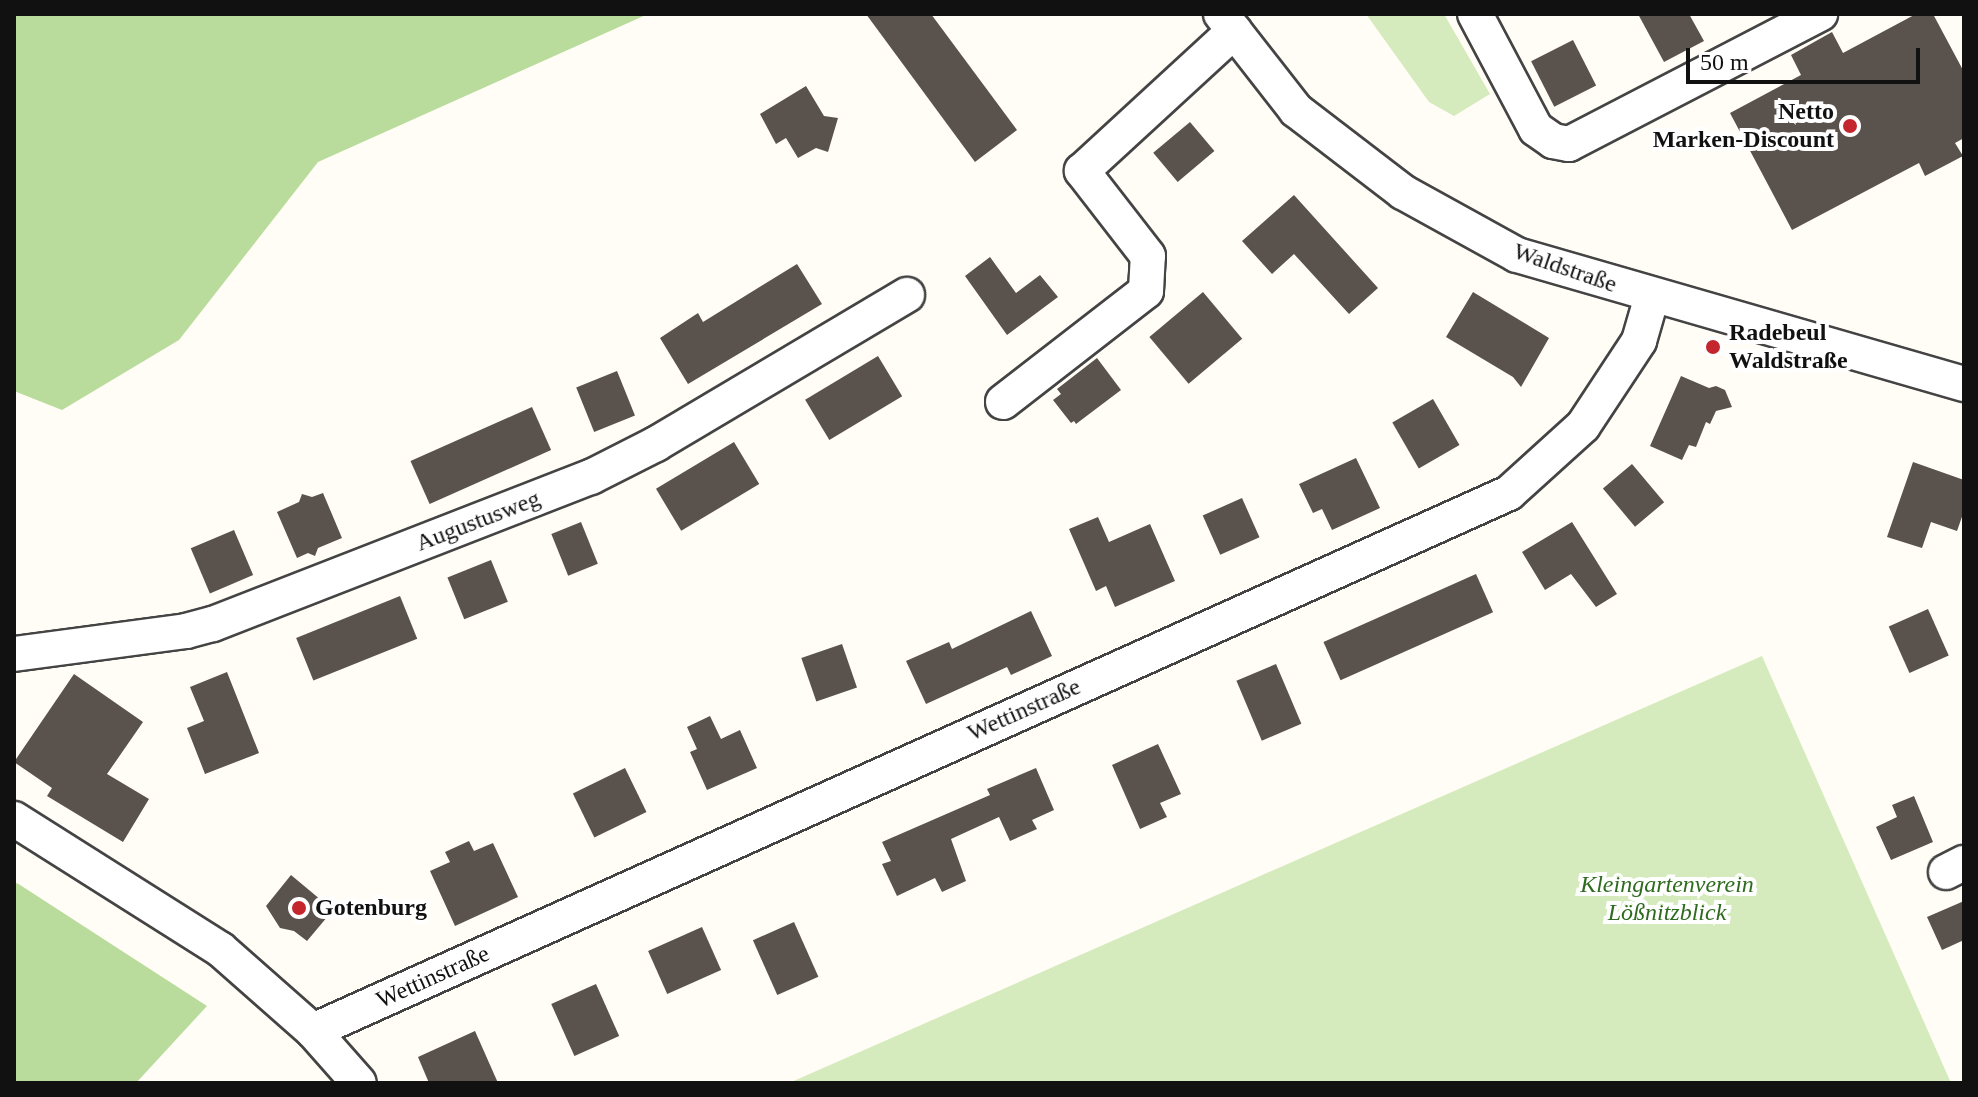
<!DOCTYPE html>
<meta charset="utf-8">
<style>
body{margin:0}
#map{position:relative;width:1978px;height:1097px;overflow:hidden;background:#fffdf5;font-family:Georgia,serif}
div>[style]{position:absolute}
.green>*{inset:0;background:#d5ebbd}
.forest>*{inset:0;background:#b9dc9c}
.building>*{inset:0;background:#5a524d;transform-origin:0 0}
.roads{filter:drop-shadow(2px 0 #444) drop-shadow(-2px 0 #444) drop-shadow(0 2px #444) drop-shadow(0 -2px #444)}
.minor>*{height:34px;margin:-17px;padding:0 17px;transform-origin:17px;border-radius:17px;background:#fff}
.dots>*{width:22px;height:22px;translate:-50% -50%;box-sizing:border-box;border:4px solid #fff;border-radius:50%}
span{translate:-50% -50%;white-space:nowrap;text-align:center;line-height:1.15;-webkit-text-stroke:8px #fff;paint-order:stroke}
.poi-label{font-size:24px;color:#111;font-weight:700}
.right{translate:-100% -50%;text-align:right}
.left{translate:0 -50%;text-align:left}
.street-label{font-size:24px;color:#111}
.park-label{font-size:24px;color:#2f6b1f;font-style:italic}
.frame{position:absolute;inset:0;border:16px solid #111;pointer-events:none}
.scale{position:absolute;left:1686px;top:48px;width:234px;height:36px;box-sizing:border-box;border:4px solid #111;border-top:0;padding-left:10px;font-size:24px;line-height:28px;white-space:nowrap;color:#111;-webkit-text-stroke:6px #fff;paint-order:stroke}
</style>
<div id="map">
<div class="green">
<div style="clip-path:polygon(1366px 14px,1444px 14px,1490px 94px,1454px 116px,1429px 102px)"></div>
<div style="clip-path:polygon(1762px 656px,1951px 1083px,789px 1083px,1283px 866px)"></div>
</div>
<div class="forest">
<div style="clip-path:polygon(14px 14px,648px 14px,318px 162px,179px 340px,62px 410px,14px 391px)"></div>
<div style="clip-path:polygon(17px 883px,207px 1006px,136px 1083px,14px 1083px,14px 885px)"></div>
</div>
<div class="building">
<div style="clip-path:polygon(866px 14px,931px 14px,1017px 130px,975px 162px)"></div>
<div style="clip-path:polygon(1638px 14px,1689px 14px,1704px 41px,1664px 62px)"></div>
<div style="clip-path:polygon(1916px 14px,1933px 14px,1964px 72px,1964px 138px,1955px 143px,1963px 156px,1925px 176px,1919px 163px,1792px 230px,1730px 113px,1801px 75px,1791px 55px,1832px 32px,1843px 53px)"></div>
<div style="left:1573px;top:40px;width:51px;height:47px;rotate:63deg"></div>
<div style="clip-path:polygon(806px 86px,824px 116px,838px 118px,828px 152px,816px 148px,798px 158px,786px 138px,776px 144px,760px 114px)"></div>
<div style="left:1190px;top:122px;width:38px;height:48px;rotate:50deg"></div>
<div style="clip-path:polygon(1294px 195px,1378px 288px,1349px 314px,1294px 254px,1272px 274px,1242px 241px)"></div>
<div style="clip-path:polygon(990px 257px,1016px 293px,1040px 275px,1058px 297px,1007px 335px,965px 276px)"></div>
<div style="clip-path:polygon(797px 264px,822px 304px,688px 384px,660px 338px,698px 313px,703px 322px)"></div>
<div style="left:1203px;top:292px;width:61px;height:70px;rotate:50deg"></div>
<div style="clip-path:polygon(1473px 292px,1549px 338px,1521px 387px,1513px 377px,1446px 337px)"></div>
<div style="left:878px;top:356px;width:47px;height:85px;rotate:59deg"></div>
<div style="clip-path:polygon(1097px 358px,1121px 390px,1076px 424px,1074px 421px,1071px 423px,1053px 400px,1061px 394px,1057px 389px)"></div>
<div style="left:617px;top:371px;width:48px;height:44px;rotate:68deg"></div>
<div style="clip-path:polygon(1681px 376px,1709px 388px,1716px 386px,1725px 390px,1732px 407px,1716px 411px,1710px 424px,1706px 422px,1696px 447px,1689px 445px,1682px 460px,1650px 446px)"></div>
<div style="left:1433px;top:399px;width:53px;height:47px;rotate:60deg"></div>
<div style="left:532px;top:407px;width:47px;height:133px;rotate:66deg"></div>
<div style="left:734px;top:442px;width:49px;height:91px;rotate:59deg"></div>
<div style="clip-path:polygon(1356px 458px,1380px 508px,1332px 530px,1322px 509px,1313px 513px,1299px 484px)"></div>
<div style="clip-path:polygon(1913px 462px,1964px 480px,1964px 511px,1957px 531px,1931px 522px,1922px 548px,1887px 537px)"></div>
<div style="left:1632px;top:464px;width:50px;height:38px;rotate:50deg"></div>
<div style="clip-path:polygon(323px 493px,342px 538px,318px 548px,315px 556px,308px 553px,297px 558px,277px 512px,299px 502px,302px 494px,312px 497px)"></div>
<div style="left:1242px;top:498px;width:43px;height:43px;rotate:66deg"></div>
<div style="clip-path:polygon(1098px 517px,1109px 542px,1150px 524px,1175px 581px,1115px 607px,1106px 586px,1096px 591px,1069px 529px)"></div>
<div style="left:581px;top:522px;width:45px;height:32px;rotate:68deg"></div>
<div style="clip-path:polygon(1572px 522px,1617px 594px,1596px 607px,1571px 574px,1545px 590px,1522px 552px)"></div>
<div style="left:234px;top:530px;width:49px;height:47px;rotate:67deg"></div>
<div style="left:491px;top:560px;width:45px;height:47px;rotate:68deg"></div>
<div style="left:1476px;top:574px;width:42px;height:167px;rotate:66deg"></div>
<div style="left:400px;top:596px;width:46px;height:112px;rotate:68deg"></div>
<div style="left:1928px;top:609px;width:51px;height:43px;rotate:66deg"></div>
<div style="clip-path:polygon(1031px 611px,1052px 656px,1011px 675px,1007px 667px,926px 704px,906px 661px,949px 642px,952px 649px)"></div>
<div style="left:842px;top:644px;width:46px;height:43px;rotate:71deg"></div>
<div style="left:1276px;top:664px;width:65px;height:43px;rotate:67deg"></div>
<div style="clip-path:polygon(227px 672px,259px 753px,205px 774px,187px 728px,204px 721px,190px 687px)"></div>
<div style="clip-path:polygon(74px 674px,143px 722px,107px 774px,149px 799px,123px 842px,47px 796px,52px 788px,14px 762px)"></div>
<div style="clip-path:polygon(710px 716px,721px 739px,740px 730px,757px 768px,707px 790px,690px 752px,697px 749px,687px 727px)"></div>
<div style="clip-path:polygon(1158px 744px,1181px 794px,1160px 803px,1167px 817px,1140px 829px,1112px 765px)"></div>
<div style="left:625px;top:768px;width:49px;height:58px;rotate:64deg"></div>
<div style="clip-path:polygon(1036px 768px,1054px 810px,1032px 820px,1037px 829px,1010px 841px,999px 817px,951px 839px,966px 881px,942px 892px,935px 878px,897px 896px,882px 864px,891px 861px,882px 842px,990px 795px,987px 789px)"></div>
<div style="clip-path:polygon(1914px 796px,1933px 842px,1891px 860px,1876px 827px,1897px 817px,1892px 805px)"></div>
<div style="clip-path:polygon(469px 841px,474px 851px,493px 843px,518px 897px,455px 926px,430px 871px,450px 862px,445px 852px)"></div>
<div style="clip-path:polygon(291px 875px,333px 910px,307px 941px,294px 931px,280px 928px,266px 906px)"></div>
<div style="clip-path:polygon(1964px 901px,1964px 940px,1942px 950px,1927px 917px)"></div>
<div style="left:794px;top:922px;width:60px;height:45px;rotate:66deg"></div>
<div style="left:702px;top:927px;width:47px;height:59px;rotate:66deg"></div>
<div style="left:596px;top:984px;width:57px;height:49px;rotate:66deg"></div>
<div style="clip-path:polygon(475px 1031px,498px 1083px,429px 1083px,418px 1057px)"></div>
</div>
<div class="roads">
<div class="minor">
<div style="left:1221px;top:14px;width:122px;rotate:52deg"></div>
<div style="left:1296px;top:110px;width:135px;rotate:37.5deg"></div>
<div style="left:1403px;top:192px;width:130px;rotate:28.9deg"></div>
<div style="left:1517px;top:255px;width:465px;rotate:16.1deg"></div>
<div style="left:1475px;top:14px;width:130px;rotate:62.1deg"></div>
<div style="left:1536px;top:129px;width:21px;rotate:35deg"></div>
<div style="left:1553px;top:141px;width:16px;rotate:11deg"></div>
<div style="left:1569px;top:144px;width:283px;rotate:-27.4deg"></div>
<div style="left:1003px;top:402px;width:181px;rotate:-37.8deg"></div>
<div style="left:1146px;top:291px;width:35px;rotate:-87deg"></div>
<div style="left:1148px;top:256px;width:108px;rotate:-127.8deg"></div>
<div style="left:1082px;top:171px;width:207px;rotate:-42.6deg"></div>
<div style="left:14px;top:654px;width:174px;rotate:-7.6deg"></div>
<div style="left:186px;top:631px;width:28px;rotate:-15deg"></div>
<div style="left:213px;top:624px;width:406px;rotate:-21.3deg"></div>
<div style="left:591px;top:477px;width:73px;rotate:-26.9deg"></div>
<div style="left:656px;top:444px;width:292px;rotate:-30.7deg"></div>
<div style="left:14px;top:819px;width:244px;rotate:32.3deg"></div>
<div style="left:220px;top:949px;width:124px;rotate:41.4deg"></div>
<div style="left:313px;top:1031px;width:69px;rotate:48.5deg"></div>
<div style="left:1946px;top:872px;width:20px;rotate:-27deg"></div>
<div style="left:313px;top:1031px;width:1311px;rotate:-24.22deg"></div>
<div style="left:1509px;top:493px;width:100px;rotate:-42.2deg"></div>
<div style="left:1583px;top:426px;width:102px;rotate:-56.6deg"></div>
<div style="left:1639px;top:341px;width:47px;rotate:-73.9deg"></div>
</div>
</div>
<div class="dots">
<div style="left:1850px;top:126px;background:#c4262e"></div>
<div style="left:1713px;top:347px;background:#c4262e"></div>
<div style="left:299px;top:908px;background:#c4262e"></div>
</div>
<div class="poi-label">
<span class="right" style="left:1834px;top:126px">Netto<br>Marken-Discount</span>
<span class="left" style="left:1729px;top:347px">Radebeul<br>Waldstraße</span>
<span class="left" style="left:315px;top:908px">Gotenburg</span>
</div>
<div class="street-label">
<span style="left:1565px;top:268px;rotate:19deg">Waldstraße</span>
<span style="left:478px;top:521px;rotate:-21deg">Augustusweg</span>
<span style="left:1024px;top:710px;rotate:-24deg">Wettinstraße</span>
<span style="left:433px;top:977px;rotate:-24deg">Wettinstraße</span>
</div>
<div class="park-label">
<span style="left:1667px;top:899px">Kleingartenverein<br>Lößnitzblick</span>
</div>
<div class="frame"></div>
<div class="scale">50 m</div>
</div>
